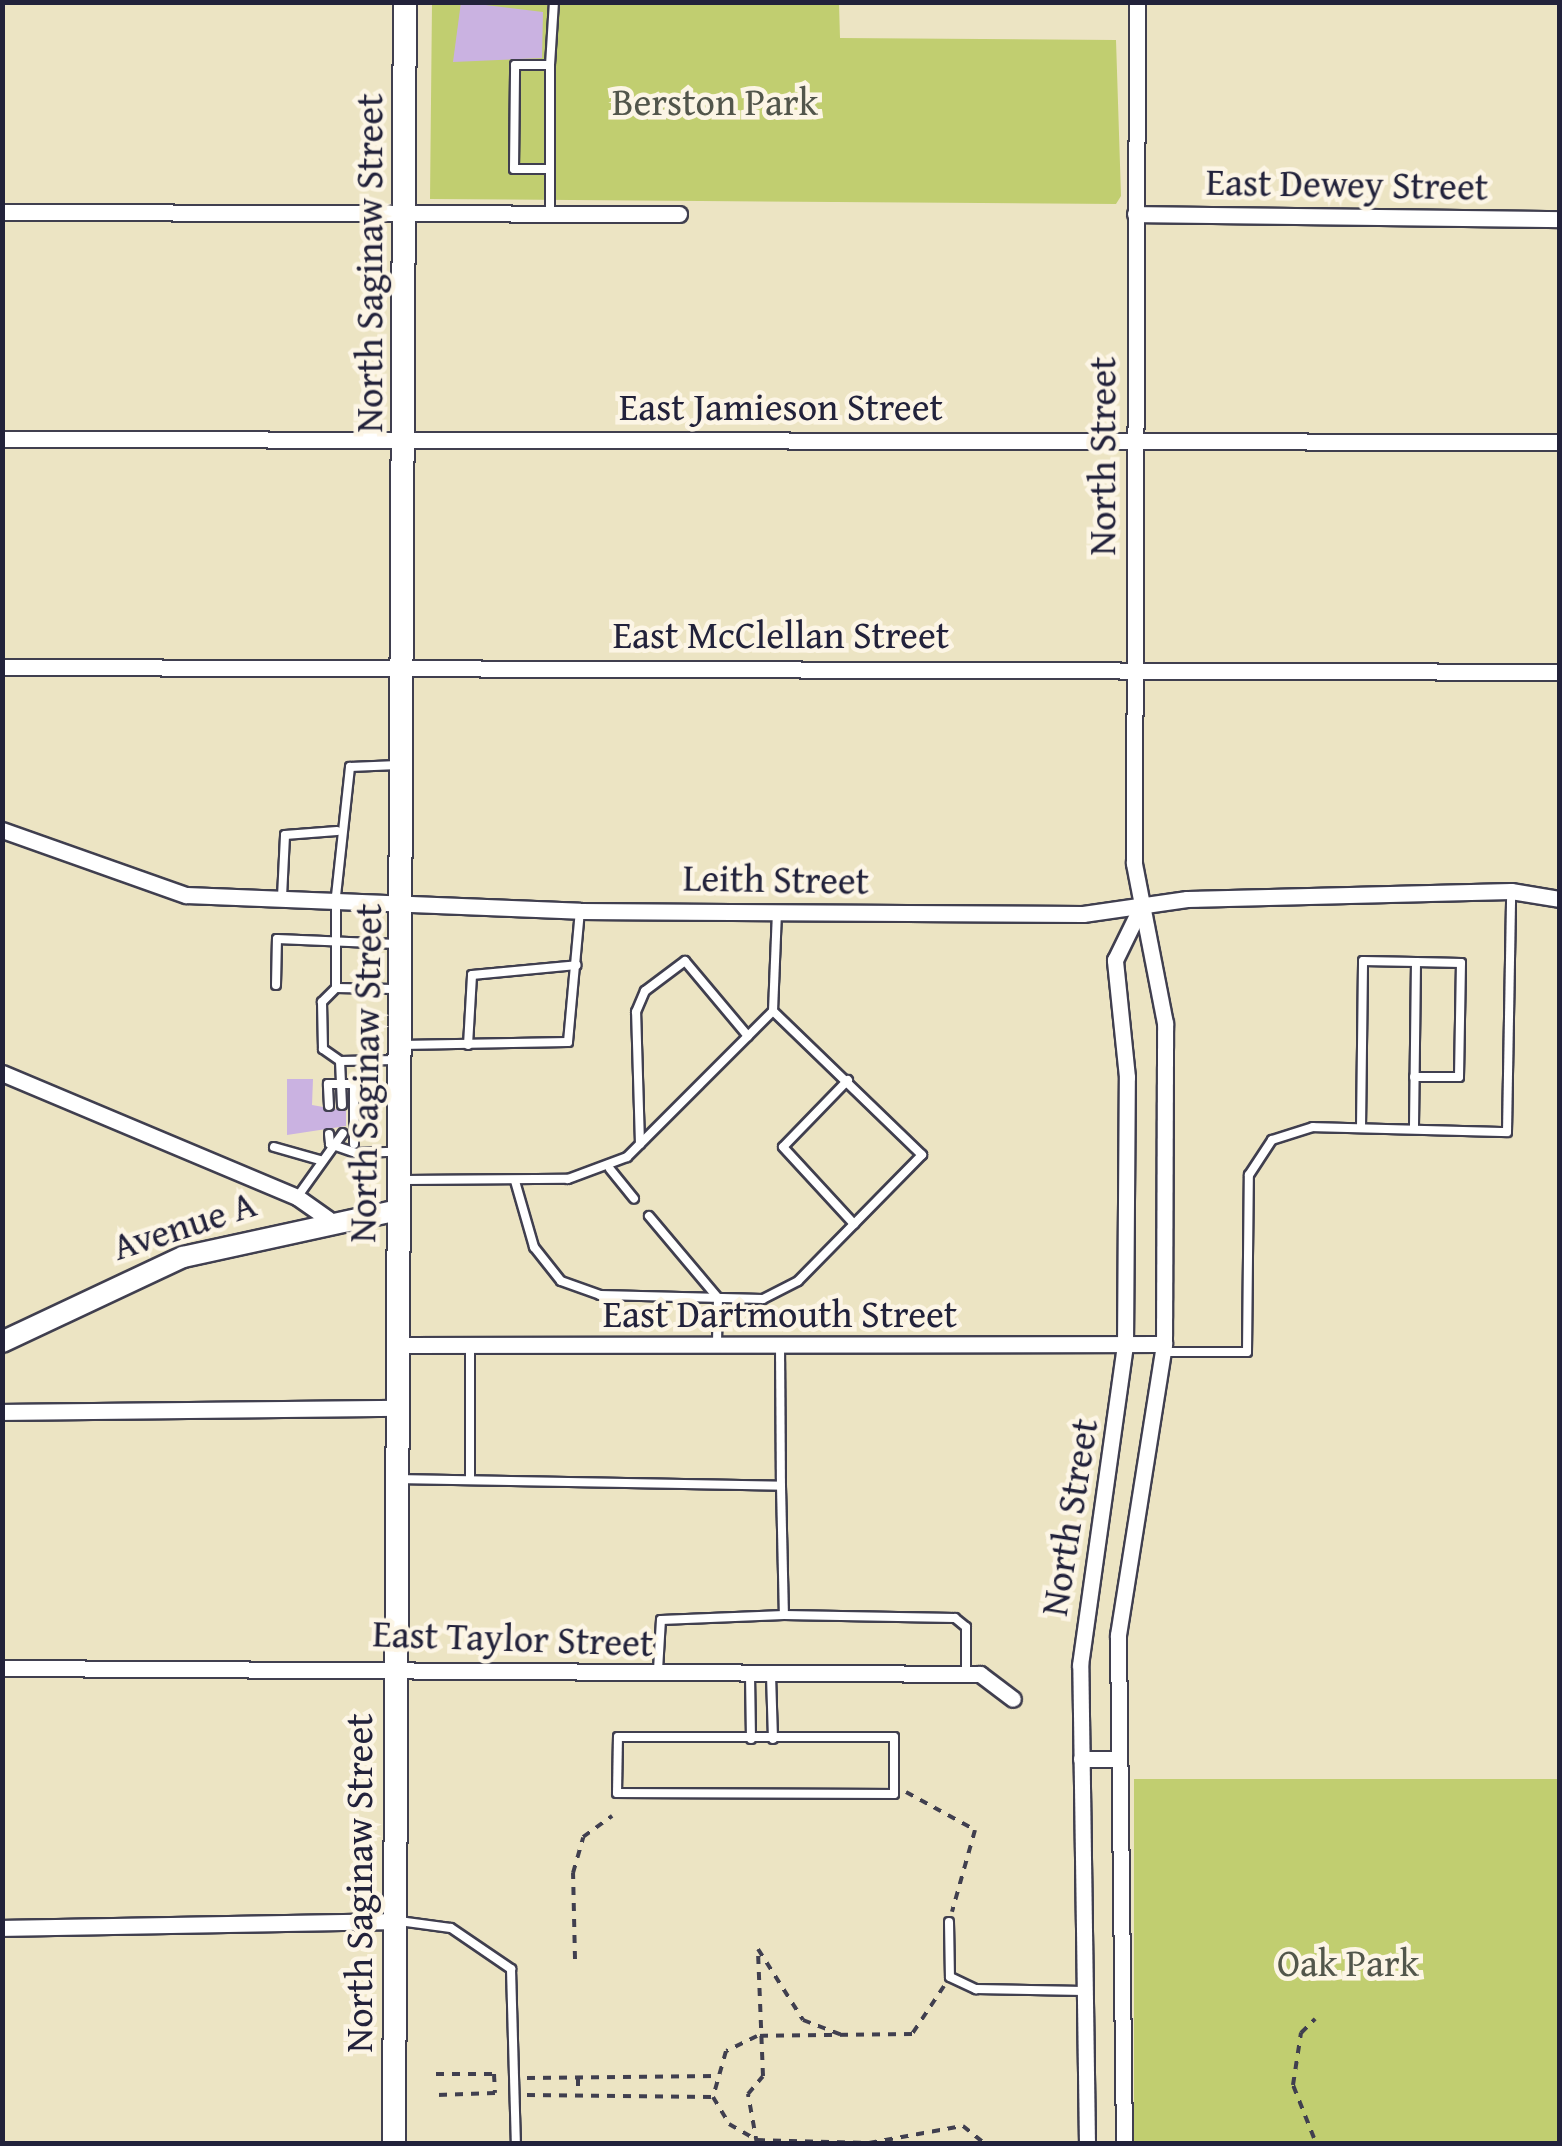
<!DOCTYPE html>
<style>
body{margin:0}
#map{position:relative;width:1562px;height:2146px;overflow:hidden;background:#ece4c3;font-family:"Gentium Book Plus",serif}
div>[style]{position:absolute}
.green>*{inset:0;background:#c1ce70;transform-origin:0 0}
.building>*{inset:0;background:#cab2e1}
.path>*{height:4px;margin-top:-2px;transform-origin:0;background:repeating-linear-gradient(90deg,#403f4f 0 8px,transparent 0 16px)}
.roads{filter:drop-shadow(2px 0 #403f4f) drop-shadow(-2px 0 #403f4f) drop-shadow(0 2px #403f4f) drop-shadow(0 -2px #403f4f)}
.service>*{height:8px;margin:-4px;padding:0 4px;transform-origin:4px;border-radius:4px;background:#fff}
.minor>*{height:15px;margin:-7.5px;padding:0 7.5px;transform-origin:7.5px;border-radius:7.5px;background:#fff}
.tertiary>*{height:20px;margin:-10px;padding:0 10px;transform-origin:10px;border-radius:10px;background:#fff}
.secondary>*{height:22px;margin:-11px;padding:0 11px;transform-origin:11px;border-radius:11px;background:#fff}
span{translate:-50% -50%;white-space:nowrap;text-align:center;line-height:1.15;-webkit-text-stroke:9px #fcf5e5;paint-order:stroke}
.park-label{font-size:38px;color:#52564b}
.street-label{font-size:38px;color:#22223b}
.frame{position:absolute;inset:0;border:5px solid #22223b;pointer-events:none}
</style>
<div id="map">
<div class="green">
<div style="clip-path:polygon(432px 3px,839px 3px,840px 38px,1116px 40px,1121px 196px,1116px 204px,430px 199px)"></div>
<div style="left:1559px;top:1779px;width:364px;height:425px;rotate:90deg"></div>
</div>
<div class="building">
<div style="clip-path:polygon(461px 2px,543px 12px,542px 58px,453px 62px)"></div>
<div style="clip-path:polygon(287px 1079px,313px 1079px,312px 1105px,346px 1111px,346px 1126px,287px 1135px)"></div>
</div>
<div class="path">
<div style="left:906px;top:1792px;width:79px;rotate:28.8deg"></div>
<div style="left:975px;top:1830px;width:85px;rotate:105.7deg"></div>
<div style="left:575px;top:1959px;width:86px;rotate:-91.3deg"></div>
<div style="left:573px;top:1873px;width:37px;rotate:-74deg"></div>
<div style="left:583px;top:1837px;width:36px;rotate:-36deg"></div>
<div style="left:944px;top:1986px;width:58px;rotate:123.7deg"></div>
<div style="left:912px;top:2034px;width:155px;rotate:179.3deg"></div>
<div style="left:757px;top:2036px;width:34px;rotate:154deg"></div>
<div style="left:726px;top:2051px;width:48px;rotate:105.8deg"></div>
<div style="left:713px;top:2097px;width:31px;rotate:59deg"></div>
<div style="left:729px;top:2124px;width:32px;rotate:30deg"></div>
<div style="left:757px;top:2140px;width:112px;rotate:1.5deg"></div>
<div style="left:869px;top:2143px;width:96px;rotate:-10.3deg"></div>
<div style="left:963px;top:2126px;width:28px;rotate:39deg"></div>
<div style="left:436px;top:2074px;width:58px"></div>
<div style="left:494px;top:2074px;width:19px;rotate:87deg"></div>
<div style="left:495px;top:2093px;width:58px;rotate:178deg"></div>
<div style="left:527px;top:2078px;width:188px;rotate:-0.6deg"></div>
<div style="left:578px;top:2078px;width:17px;rotate:90deg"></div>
<div style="left:527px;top:2095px;width:185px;rotate:0.6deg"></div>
<div style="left:1314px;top:2138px;width:57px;rotate:-111.6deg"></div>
<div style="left:1293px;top:2085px;width:53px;rotate:-81.3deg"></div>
<div style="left:1301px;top:2033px;width:20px;rotate:-45deg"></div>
<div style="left:757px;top:2144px;width:51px;rotate:-100.2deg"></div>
<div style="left:748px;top:2094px;width:23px;rotate:-50deg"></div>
<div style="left:763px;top:2076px;width:127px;rotate:-92.3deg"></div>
<div style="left:758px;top:1949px;width:84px;rotate:57.6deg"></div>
<div style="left:803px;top:2020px;width:40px;rotate:21deg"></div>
</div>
<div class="roads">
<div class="service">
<div style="left:550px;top:65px;width:63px;rotate:-86.4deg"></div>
<div style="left:550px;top:169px;width:36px;rotate:180deg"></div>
<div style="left:514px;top:169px;width:104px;rotate:-89.4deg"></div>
<div style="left:515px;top:65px;width:35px"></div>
<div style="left:550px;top:65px;width:148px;rotate:90deg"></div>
<div style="left:282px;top:897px;width:62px;rotate:-87.2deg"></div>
<div style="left:285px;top:835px;width:52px;rotate:-4.4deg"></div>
<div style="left:276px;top:985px;width:46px;rotate:-88.8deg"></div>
<div style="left:277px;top:939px;width:120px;rotate:2.4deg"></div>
<div style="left:336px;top:988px;width:20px;rotate:135deg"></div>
<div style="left:322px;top:1002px;width:47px;rotate:88.8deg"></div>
<div style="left:323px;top:1049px;width:21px;rotate:35deg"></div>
<div style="left:394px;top:989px;width:58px;rotate:-179deg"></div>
<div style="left:336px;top:988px;width:92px;rotate:-90deg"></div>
<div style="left:336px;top:896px;width:130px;rotate:-83.8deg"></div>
<div style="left:350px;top:767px;width:48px;rotate:-2.4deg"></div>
<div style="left:401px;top:1045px;width:167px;rotate:-1deg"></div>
<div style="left:568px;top:1042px;width:132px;rotate:-84.8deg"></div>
<div style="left:468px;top:1045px;width:70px;rotate:-86.7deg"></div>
<div style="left:472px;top:975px;width:105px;rotate:-5.4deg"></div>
<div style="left:1414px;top:1077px;width:45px"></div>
<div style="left:1459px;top:1077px;width:114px;rotate:-89deg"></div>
<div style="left:1461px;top:963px;width:45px;rotate:-178.7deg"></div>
<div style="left:848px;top:1080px;width:93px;rotate:134.1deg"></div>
<div style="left:783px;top:1147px;width:105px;rotate:47.3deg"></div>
<div style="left:342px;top:1105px;width:44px;rotate:-92.6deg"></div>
<div style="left:340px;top:1061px;width:57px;rotate:-1deg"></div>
<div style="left:329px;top:1106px;width:22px;rotate:-93deg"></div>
<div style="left:328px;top:1084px;width:26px"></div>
<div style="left:354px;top:1084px;width:60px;rotate:90deg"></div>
<div style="left:1361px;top:1128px;width:167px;rotate:-89.3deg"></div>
<div style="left:1363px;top:961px;width:53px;rotate:1.1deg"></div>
<div style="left:1416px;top:962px;width:167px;rotate:90.7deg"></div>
<div style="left:329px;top:1134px;width:10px;rotate:84deg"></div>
<div style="left:330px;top:1144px;width:28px;rotate:19deg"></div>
<div style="left:356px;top:1153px;width:38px;rotate:-2deg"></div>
<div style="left:640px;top:1144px;width:132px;rotate:-91.7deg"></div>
<div style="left:636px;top:1012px;width:23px;rotate:-67deg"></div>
<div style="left:645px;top:991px;width:50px;rotate:-36.9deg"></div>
<div style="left:685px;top:961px;width:98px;rotate:50deg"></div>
<div style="left:274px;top:1147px;width:48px;rotate:15.8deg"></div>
<div style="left:610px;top:1169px;width:38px;rotate:51deg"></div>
<div style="left:405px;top:1180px;width:163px;rotate:-0.4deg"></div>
<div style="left:568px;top:1179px;width:63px;rotate:-20.4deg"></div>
<div style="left:627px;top:1157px;width:206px;rotate:-45deg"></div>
<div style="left:773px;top:1011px;width:99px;rotate:-87.7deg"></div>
<div style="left:515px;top:1181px;width:69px;rotate:73.9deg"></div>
<div style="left:534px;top:1247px;width:43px;rotate:51.5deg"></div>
<div style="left:561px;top:1281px;width:41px;rotate:19.7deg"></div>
<div style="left:600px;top:1295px;width:163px;rotate:1.4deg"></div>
<div style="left:763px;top:1299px;width:39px;rotate:-27deg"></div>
<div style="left:798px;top:1281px;width:177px;rotate:-45.5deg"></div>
<div style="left:922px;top:1155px;width:207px;rotate:-136deg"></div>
<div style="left:298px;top:1196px;width:77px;rotate:-54.5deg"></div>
<div style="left:649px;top:1216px;width:107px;rotate:49.9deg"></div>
<div style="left:718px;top:1298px;width:45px;rotate:91.3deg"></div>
<div style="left:470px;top:1346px;width:132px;rotate:90deg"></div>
<div style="left:780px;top:1347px;width:139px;rotate:89.6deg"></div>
<div style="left:1165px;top:1352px;width:82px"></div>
<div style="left:1247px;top:1352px;width:177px;rotate:-89.4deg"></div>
<div style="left:1249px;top:1175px;width:42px;rotate:-56.7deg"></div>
<div style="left:1272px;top:1140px;width:43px;rotate:-17.6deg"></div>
<div style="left:1313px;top:1127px;width:194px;rotate:1.5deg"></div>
<div style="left:1507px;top:1132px;width:241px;rotate:-89deg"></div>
<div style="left:399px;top:1479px;width:382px;rotate:1deg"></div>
<div style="left:781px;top:1486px;width:129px;rotate:88.7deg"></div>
<div style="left:784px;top:1615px;width:171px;rotate:1deg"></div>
<div style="left:955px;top:1618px;width:14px;rotate:39deg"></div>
<div style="left:966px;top:1627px;width:47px;rotate:90deg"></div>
<div style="left:658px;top:1670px;width:50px;rotate:-86.6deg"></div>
<div style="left:661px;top:1620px;width:123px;rotate:-2.3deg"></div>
<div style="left:750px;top:1675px;width:64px;rotate:89.1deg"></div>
<div style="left:771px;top:1675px;width:64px;rotate:88.2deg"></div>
<div style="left:618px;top:1737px;width:276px"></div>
<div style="left:894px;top:1737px;width:57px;rotate:90deg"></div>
<div style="left:894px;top:1794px;width:277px;rotate:-179.8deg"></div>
<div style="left:617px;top:1793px;width:56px;rotate:-89deg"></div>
<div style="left:399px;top:1921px;width:52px;rotate:7.7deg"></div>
<div style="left:451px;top:1928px;width:73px;rotate:34.3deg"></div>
<div style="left:511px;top:1969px;width:175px;rotate:88.4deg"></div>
<div style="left:949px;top:1922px;width:55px;rotate:89deg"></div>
<div style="left:950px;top:1977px;width:29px;rotate:25deg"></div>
<div style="left:976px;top:1989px;width:108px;rotate:1.1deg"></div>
</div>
<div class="minor">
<div style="left:2px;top:212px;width:677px;rotate:0.17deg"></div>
<div style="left:1135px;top:214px;width:425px;rotate:0.7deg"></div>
<div style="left:2px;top:439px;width:1558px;rotate:0.11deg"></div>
<div style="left:2px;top:667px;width:1558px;rotate:0.18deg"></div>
<div style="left:2px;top:830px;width:195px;rotate:19.5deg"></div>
<div style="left:186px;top:895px;width:394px;rotate:2.3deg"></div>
<div style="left:580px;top:911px;width:503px;rotate:0.34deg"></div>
<div style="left:1083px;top:914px;width:105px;rotate:-8.2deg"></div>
<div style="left:1187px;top:899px;width:324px;rotate:-1.4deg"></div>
<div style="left:1511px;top:891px;width:50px;rotate:9.3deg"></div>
<div style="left:2px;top:1073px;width:320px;rotate:22.8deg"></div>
<div style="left:297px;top:1197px;width:38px;rotate:35deg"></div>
<div style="left:396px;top:1345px;width:768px;rotate:-0.07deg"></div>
<div style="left:2px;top:1412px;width:393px;rotate:-0.6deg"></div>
<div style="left:2px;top:1668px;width:978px;rotate:0.35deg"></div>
<div style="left:980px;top:1674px;width:41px;rotate:37.1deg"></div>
<div style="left:1081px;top:1759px;width:36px"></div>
<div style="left:2px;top:1928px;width:391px;rotate:-1deg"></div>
<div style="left:1087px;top:2144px;width:479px;rotate:-90.8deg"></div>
<div style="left:1080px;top:1665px;width:323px;rotate:-82deg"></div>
<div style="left:1125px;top:1345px;width:268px;rotate:-89.6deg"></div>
<div style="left:1127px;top:1077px;width:118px;rotate:-95.9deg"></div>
<div style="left:1115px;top:960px;width:57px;rotate:-63.9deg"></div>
<div style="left:1124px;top:2144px;width:509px;rotate:-90.68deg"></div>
<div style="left:1118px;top:1635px;width:295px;rotate:-81deg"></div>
<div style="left:1164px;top:1344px;width:321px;rotate:-89.8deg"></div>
<div style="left:1165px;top:1023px;width:163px;rotate:-101deg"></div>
<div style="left:1134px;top:863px;width:861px;rotate:-89.8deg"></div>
</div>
<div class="tertiary">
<div style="left:2px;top:1342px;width:200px;rotate:-25.2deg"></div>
<div style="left:183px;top:1257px;width:221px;rotate:-12.3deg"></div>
</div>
<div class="secondary">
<div style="left:394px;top:2144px;width:2142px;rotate:-89.71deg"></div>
</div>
</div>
<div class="park-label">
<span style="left:715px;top:102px">Berston Park</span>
<span style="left:1348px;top:1963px">Oak Park</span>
</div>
<div class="street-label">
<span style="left:1347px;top:184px;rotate:1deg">East Dewey Street</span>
<span style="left:369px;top:263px;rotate:-90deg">North Saginaw Street</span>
<span style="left:781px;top:407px">East Jamieson Street</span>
<span style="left:1102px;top:456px;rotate:-90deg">North Street</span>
<span style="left:781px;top:635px">East McClellan Street</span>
<span style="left:776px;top:879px;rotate:1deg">Leith Street</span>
<span style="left:365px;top:1073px;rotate:-89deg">North Saginaw Street</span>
<span style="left:184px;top:1225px;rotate:-18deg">Avenue A</span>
<span style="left:780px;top:1314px">East Dartmouth Street</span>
<span style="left:1069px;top:1517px;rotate:-81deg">North Street</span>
<span style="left:513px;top:1638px;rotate:2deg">East Taylor Street</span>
<span style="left:359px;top:1883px;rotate:-90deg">North Saginaw Street</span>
</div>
<div class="frame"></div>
</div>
